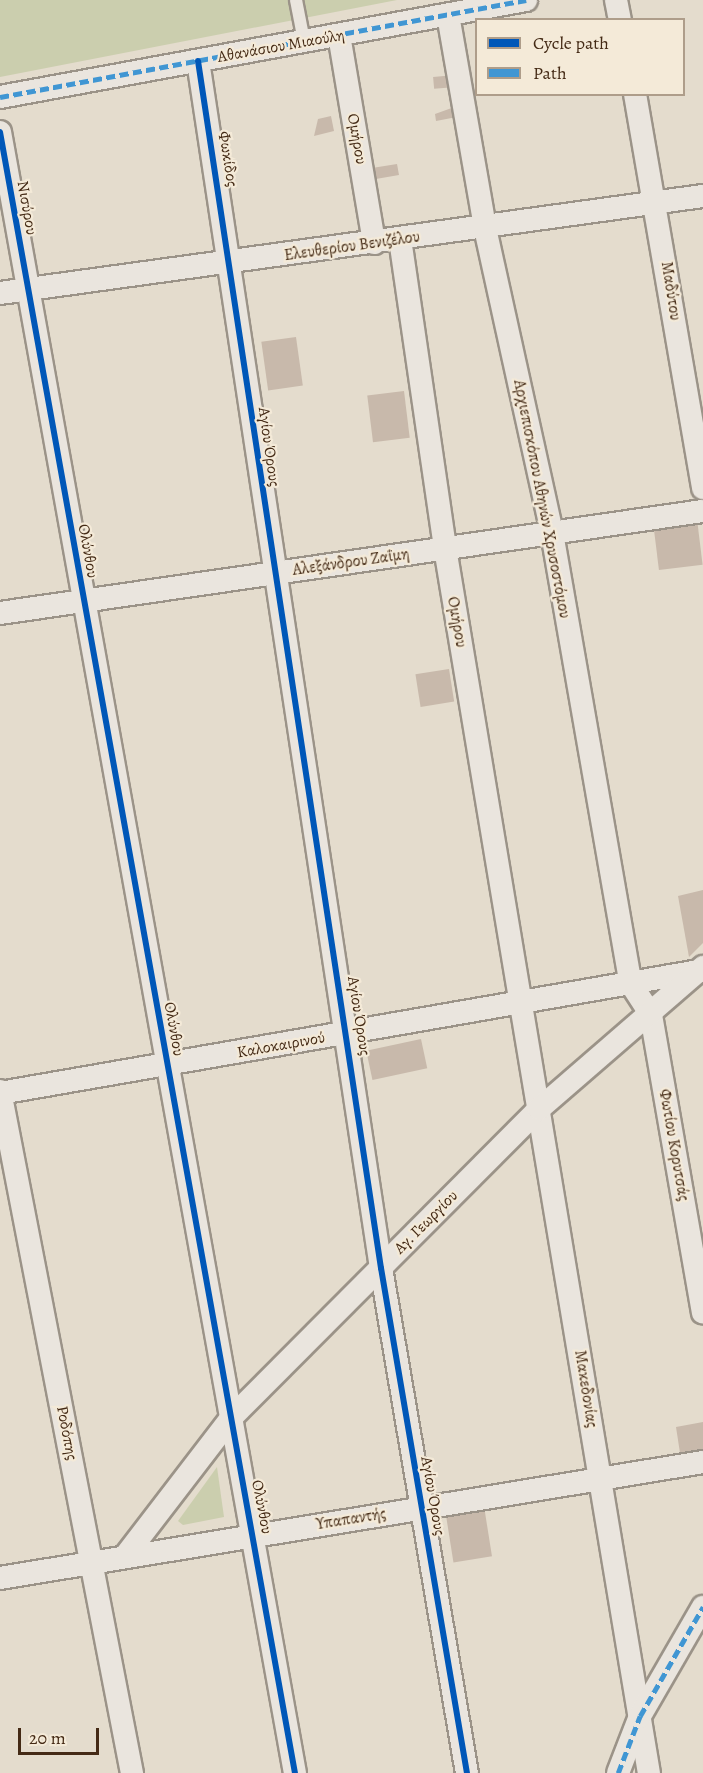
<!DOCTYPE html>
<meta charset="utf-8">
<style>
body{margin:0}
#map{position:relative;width:703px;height:1773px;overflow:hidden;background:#e4dccd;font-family:Alegreya,serif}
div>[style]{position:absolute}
.green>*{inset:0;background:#cbceae}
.building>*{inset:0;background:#c8b9ab;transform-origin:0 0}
.roads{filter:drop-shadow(2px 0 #9b9388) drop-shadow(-2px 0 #9b9388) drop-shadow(0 2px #9b9388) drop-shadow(0 -2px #9b9388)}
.lane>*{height:12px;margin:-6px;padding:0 6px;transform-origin:6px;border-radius:6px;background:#eae5de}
.street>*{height:22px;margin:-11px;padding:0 11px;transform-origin:11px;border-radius:11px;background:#eae5de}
.quiet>*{height:4.5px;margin-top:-2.25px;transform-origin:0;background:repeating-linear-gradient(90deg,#4096d3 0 9px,transparent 0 13.5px)}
.cycleway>*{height:6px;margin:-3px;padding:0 3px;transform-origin:3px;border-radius:3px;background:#0057b8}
span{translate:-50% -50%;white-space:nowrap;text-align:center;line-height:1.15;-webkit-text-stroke:4.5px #f4ead8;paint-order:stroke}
.street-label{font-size:16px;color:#442a15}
.legend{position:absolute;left:475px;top:18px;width:210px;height:78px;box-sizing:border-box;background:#f4ead8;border:2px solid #ae9d8a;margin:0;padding:8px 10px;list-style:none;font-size:18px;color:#442a15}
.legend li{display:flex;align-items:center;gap:12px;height:30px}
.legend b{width:30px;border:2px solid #ae9d8a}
.scale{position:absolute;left:18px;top:1728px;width:81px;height:27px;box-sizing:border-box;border:3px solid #442a15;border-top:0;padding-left:8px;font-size:18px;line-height:21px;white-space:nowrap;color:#442a15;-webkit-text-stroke:4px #f4ead8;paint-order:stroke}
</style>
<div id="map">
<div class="green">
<div style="clip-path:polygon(0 0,397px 0,0 77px)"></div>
<div style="clip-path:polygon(217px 1467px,224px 1517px,183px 1525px,178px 1521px)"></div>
</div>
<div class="building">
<div style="left:455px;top:75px;width:12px;height:22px;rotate:85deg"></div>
<div style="clip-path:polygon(460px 105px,462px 116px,436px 121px,435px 114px)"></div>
<div style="clip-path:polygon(331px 116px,334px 131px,314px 136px,318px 119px)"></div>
<div style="clip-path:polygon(397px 164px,399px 175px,370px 180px,372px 168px)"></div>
<div style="left:296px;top:337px;width:49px;height:35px;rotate:82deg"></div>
<div style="left:404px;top:391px;width:47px;height:37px;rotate:83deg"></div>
<div style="left:697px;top:519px;width:46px;height:44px;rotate:83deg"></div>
<div style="left:449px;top:669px;width:33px;height:34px;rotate:81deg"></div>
<div style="clip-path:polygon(703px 890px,703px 943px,689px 957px,678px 896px)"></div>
<div style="left:421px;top:1039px;width:30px;height:56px;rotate:78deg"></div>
<div style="clip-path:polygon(703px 1422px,703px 1449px,680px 1453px,676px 1427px)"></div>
<div style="left:484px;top:1506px;width:51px;height:39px;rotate:81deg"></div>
</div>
<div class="roads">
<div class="lane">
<div style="left:296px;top:0;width:42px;rotate:79deg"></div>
</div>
<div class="street">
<div style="left:616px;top:0;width:20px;rotate:79deg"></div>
<div style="left:448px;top:15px;width:216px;rotate:80.1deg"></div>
<div style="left:485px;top:228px;width:312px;rotate:77.6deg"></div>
<div style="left:552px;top:533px;width:458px;rotate:80.1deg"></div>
<div style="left:631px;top:984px;width:37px;rotate:57deg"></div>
<div style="left:651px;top:1015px;width:302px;rotate:80.1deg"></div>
<div style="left:339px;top:35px;width:211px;rotate:80.4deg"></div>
<div style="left:198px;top:61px;width:1221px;rotate:81.38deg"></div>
<div style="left:381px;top:1268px;width:512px;rotate:80.34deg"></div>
<div style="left:635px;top:94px;width:400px;rotate:80.2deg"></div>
<div style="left:0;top:97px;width:535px;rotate:-10.45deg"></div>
<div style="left:0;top:132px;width:1667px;rotate:79.81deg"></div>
<div style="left:400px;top:239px;width:312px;rotate:81.7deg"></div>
<div style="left:445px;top:548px;width:1242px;rotate:80.55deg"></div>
<div style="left:0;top:293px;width:710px;rotate:-7.86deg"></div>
<div style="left:0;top:613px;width:710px;rotate:-8.26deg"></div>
<div style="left:0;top:1091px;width:695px;rotate:79.05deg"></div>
<div style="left:0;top:1093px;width:710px;rotate:-9.9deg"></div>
<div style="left:126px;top:1555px;width:173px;rotate:-52.5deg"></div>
<div style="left:231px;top:1418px;width:436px;rotate:-45.1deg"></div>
<div style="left:539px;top:1109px;width:217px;rotate:-40.9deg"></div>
<div style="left:0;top:1578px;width:713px;rotate:-9.37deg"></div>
<div style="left:618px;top:1773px;width:61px;rotate:-68.9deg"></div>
<div style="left:640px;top:1716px;width:126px;rotate:-60deg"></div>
</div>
</div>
<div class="quiet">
<div style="left:0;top:97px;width:535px;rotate:-10.45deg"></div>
<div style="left:618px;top:1773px;width:61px;rotate:-68.9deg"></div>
<div style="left:640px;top:1716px;width:126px;rotate:-60deg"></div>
</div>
<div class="cycleway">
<div style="left:198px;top:61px;width:1221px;rotate:81.38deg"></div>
<div style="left:381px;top:1268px;width:512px;rotate:80.34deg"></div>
<div style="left:0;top:132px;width:1667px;rotate:79.81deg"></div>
</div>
<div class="street-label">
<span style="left:281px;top:46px;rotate:-10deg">Αθανάσιου Μιαούλη</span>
<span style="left:357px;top:139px;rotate:80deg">Ομήρου</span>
<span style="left:228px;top:159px;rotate:81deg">Φωκίδος</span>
<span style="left:27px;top:208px;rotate:80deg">Νισύρου</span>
<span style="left:352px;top:246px;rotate:-8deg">Ελευθερίου Βενιζέλου</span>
<span style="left:671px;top:291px;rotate:81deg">Μαδύτου</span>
<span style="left:269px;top:447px;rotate:82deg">Αγίου Όρους</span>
<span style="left:542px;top:499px;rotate:79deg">Αρχιεπισκόπου Αθηνών Χρυσοστόμου</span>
<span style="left:88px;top:551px;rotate:80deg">Ολύνθου</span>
<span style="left:351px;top:562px;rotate:-8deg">Αλεξάνδρου Ζαΐμη</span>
<span style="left:457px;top:622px;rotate:80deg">Ομήρου</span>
<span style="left:359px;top:1016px;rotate:81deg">Αγίου Όρους</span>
<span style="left:174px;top:1029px;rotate:80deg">Ολύνθου</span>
<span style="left:281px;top:1045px;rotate:-10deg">Καλοκαιρινού</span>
<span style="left:674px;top:1145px;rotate:80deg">Φωτίου Κορυτσάς</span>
<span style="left:426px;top:1222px;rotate:-45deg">Αγ. Γεωργίου</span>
<span style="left:586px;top:1389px;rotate:81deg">Μακεδονίας</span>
<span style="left:67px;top:1433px;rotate:79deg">Ροδόπης</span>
<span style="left:433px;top:1496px;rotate:80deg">Αγίου Όρους</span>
<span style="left:262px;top:1507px;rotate:79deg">Ολύνθου</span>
<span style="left:351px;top:1519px;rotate:-9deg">Υπαπαντής</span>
</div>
<ul class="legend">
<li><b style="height:8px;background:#0057b8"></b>Cycle path</li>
<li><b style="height:8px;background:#4096d3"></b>Path</li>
</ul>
<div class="scale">20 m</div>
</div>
